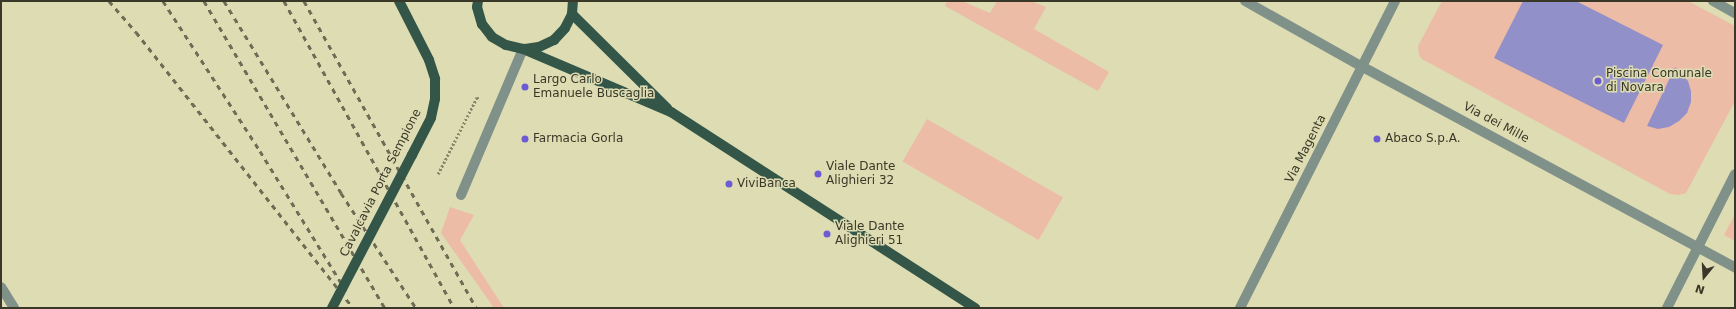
<!DOCTYPE html>
<style>
body{margin:0}
#map{position:relative;width:1736px;height:309px;overflow:hidden;background:#dddcb2;font-family:"DejaVu Sans",sans-serif}
div>[style]{position:absolute}
.green>*{inset:0;background:#edbca6;transform-origin:0 0}
.water>*{inset:0;background:#9290c8}
.path>*{height:2.5px;margin-top:-1.25px;transform-origin:0;background:repeating-linear-gradient(90deg,#88876a 0 2px,transparent 0 4px)}
.minor>*{height:10px;margin:-5px;padding:0 5px;transform-origin:5px;border-radius:5px;background:#7f9189}
.major>*{height:10px;margin:-5px;padding:0 5px;transform-origin:5px;border-radius:5px;background:#345648}
.rail>*{height:3px;margin-top:-1.5px;transform-origin:0;background:repeating-linear-gradient(90deg,#6d6c54 0 5px,transparent 0 10px)}
.major-bridge>*{height:10px;margin:-5px;padding:0 5px;transform-origin:5px;border-radius:5px;background:#345648}
.dots>*{width:11px;height:11px;translate:-50% -50%;box-sizing:border-box;border:2px solid #dddcb2;border-radius:50%}
span{translate:-50% -50%;white-space:nowrap;text-align:center;line-height:1.15;-webkit-text-stroke:3px #dddcb2;paint-order:stroke}
.poi-label{font-size:12px;color:#393828}
.left{translate:0 -50%;text-align:left}
.street-label{font-size:12px;color:#393828}
.frame{position:absolute;inset:0;border:2px solid #393828;pointer-events:none}
.north{position:absolute;left:1684px;top:257px;width:40px;height:40px;-webkit-text-stroke:3px #dddcb2;paint-order:stroke;rotate:198deg;font-size:11px;font-weight:700;line-height:16px;text-align:center;color:#393828}
.north::after{content:'';display:block;margin:auto;width:14px;height:18px;background:#393828;clip-path:polygon(50% 0,100% 100%,50% 72%,0 100%)}
</style>
<div id="map">
<div class="green">
<div style="clip-path:polygon(947px 1px,962px 1px,990px 13px,997px 1px,1031px 1px,1046px 7px,1034px 29px,1109px 72px,1098px 91px,945px 6px)"></div>
<div style="clip-path:polygon(1442px 1px,1688px 1px,1735px 26px,1735px 101px,1686px 193px,1678px 195px,1670px 194px,1422px 59px,1419px 55px,1418px 46px)"></div>
<div style="left:927px;top:119px;width:157px;height:49px;rotate:30deg"></div>
<div style="clip-path:polygon(450px 207px,474px 215px,460px 240px,504px 308px,494px 308px,441px 233px)"></div>
<div style="clip-path:polygon(1735px 214px,1735px 241px,1724px 235px)"></div>
</div>
<div class="water">
<div style="clip-path:polygon(1523px 1px,1576px 1px,1663px 45px,1624px 123px,1494px 58px)"></div>
<div style="clip-path:polygon(1675px 67px,1688px 81px,1691px 91px,1691px 102px,1687px 113px,1679px 121px,1669px 127px,1658px 129px,1647px 126px)"></div>
</div>
<div class="path">
<div style="left:438px;top:174px;width:86px;rotate:-63.1deg"></div>
<div style="left:477px;top:97px;width:4px;rotate:56deg"></div>
</div>
<div class="minor">
<div style="left:1245px;top:1px;width:133px;rotate:29.3deg"></div>
<div style="left:1361px;top:66px;width:425px;rotate:28.3deg"></div>
<div style="left:1713px;top:1px;width:25px;rotate:29deg"></div>
<div style="left:461px;top:195px;width:159px;rotate:-67deg"></div>
<div style="left:1px;top:287px;width:25px;rotate:58deg"></div>
<div style="left:1240px;top:308px;width:344px;rotate:-63.2deg"></div>
<div style="left:1667px;top:308px;width:150px;rotate:-63.1deg"></div>
</div>
<div class="major">
<div style="left:399px;top:1px;width:66px;rotate:63deg"></div>
<div style="left:429px;top:60px;width:20px;rotate:72deg"></div>
<div style="left:435px;top:79px;width:20px;rotate:90deg"></div>
<div style="left:435px;top:99px;width:19px;rotate:102deg"></div>
<div style="left:431px;top:118px;width:42px;rotate:117.2deg"></div>
<div style="left:478px;top:1px;width:6px;rotate:99deg"></div>
<div style="left:477px;top:7px;width:18px;rotate:74deg"></div>
<div style="left:482px;top:24px;width:16px;rotate:52deg"></div>
<div style="left:492px;top:37px;width:16px;rotate:30deg"></div>
<div style="left:506px;top:45px;width:17px;rotate:13deg"></div>
<div style="left:523px;top:49px;width:161px;rotate:23.1deg"></div>
<div style="left:671px;top:112px;width:362px;rotate:32.8deg"></div>
<div style="left:572px;top:14px;width:134px;rotate:44.7deg"></div>
<div style="left:525px;top:49px;width:14px;rotate:-8deg"></div>
<div style="left:539px;top:47px;width:17px;rotate:-25deg"></div>
<div style="left:554px;top:40px;width:16px;rotate:-47deg"></div>
<div style="left:565px;top:28px;width:16px;rotate:-63deg"></div>
<div style="left:572px;top:14px;width:13px;rotate:-86deg"></div>
</div>
<div class="rail">
<div style="left:109px;top:1px;width:41px;rotate:48.9deg"></div>
<div style="left:136px;top:32px;width:351px;rotate:51.8deg"></div>
<div style="left:163px;top:1px;width:179px;rotate:57.1deg"></div>
<div style="left:260px;top:151px;width:164px;rotate:58.4deg"></div>
<div style="left:204px;top:1px;width:356px;rotate:59.5deg"></div>
<div style="left:224px;top:1px;width:225px;rotate:58.6deg"></div>
<div style="left:341px;top:193px;width:137px;rotate:56.9deg"></div>
<div style="left:284px;top:1px;width:351px;rotate:61deg"></div>
<div style="left:304px;top:1px;width:352px;rotate:60.7deg"></div>
</div>
<div class="major-bridge">
<div style="left:332px;top:308px;width:173px;rotate:-62.4deg"></div>
</div>
<div class="dots">
<div style="left:1598px;top:81px;background:#6d5bd4"></div>
<div style="left:525px;top:87px;background:#6d5bd4"></div>
<div style="left:525px;top:139px;background:#6d5bd4"></div>
<div style="left:1377px;top:139px;background:#6d5bd4"></div>
<div style="left:818px;top:174px;background:#6d5bd4"></div>
<div style="left:729px;top:184px;background:#6d5bd4"></div>
<div style="left:827px;top:234px;background:#6d5bd4"></div>
</div>
<div class="poi-label">
<span class="left" style="left:1606px;top:81px">Piscina Comunale<br>di Novara</span>
<span class="left" style="left:533px;top:87px">Largo Carlo<br>Emanuele Buscaglia</span>
<span class="left" style="left:533px;top:139px">Farmacia Gorla</span>
<span class="left" style="left:1385px;top:139px">Abaco S.p.A.</span>
<span class="left" style="left:826px;top:174px">Viale Dante<br>Alighieri 32</span>
<span class="left" style="left:737px;top:184px">ViviBanca</span>
<span class="left" style="left:835px;top:234px">Viale Dante<br>Alighieri 51</span>
</div>
<div class="street-label">
<span style="left:1496px;top:123px;rotate:28deg">Via dei Mille</span>
<span style="left:1306px;top:149px;rotate:-63deg">Via Magenta</span>
<span style="left:381px;top:183px;rotate:-63deg">Cavalcavia Porta Sempione</span>
</div>
<div class="frame"></div>
<div class="north">N</div>
</div>
